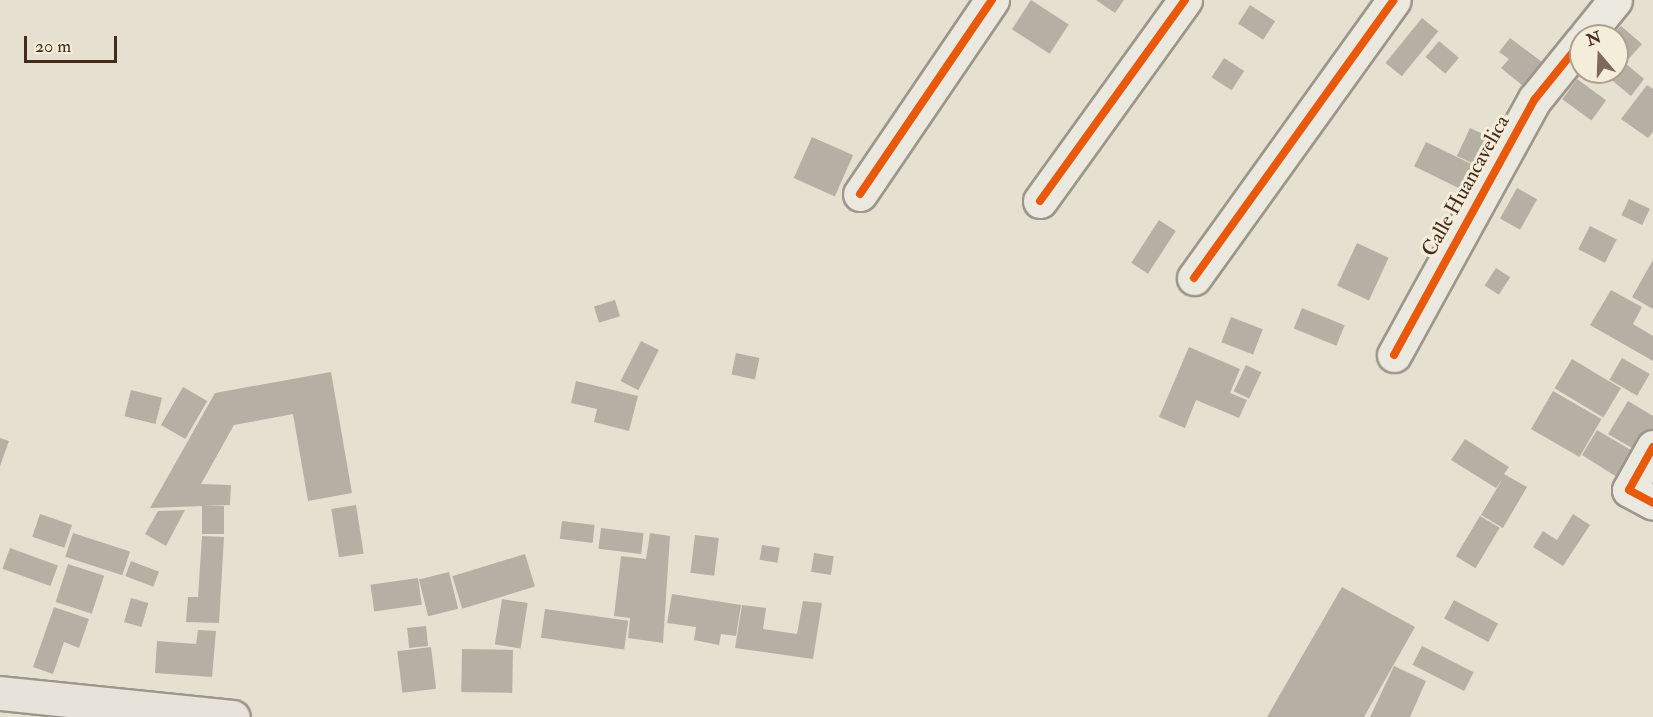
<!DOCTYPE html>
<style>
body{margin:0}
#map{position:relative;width:1653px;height:717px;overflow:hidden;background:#e5e0cf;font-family:"IM FELL Double Pica",serif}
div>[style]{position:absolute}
.building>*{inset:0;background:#b6b0a4;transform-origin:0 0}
.roads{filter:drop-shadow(2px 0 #9d968b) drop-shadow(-2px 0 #9d968b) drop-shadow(0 2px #9d968b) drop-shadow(0 -2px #9d968b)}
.minor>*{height:33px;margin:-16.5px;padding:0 16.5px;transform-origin:16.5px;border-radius:16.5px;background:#ebe8df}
.highway>*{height:33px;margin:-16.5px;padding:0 16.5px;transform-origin:16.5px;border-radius:16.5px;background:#e8e3da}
.cycleway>*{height:8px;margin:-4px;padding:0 4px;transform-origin:4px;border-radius:4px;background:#e8590c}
span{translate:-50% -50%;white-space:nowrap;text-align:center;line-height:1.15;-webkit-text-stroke:6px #f4edda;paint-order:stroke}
.street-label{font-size:21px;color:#452b1c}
.north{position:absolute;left:1569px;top:24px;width:60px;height:60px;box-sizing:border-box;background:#f4edda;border:2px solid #ae9f8e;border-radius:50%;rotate:341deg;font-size:16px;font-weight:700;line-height:24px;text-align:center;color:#452b1c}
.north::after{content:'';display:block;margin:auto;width:21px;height:27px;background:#7d6a5b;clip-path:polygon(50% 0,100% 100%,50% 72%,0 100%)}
.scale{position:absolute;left:24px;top:36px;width:93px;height:27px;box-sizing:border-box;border:3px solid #452b1c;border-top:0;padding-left:8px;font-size:18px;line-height:21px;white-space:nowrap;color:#452b1c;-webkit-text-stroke:4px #f4edda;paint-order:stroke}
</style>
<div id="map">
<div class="building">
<div style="left:1031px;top:0;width:45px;height:35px;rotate:33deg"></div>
<div style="clip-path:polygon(1096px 0,1124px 0,1115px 13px)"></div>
<div style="left:1250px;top:5px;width:30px;height:22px;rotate:33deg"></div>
<div style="left:1422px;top:18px;width:21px;height:58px;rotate:39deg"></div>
<div style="clip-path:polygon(1621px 26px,1642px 44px,1625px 63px,1644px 79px,1631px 96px,1602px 72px,1617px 72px,1617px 36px,1612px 36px)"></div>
<div style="clip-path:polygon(1510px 38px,1542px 62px,1523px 86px,1501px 68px,1509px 59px,1499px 52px)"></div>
<div style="left:1439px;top:41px;width:26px;height:21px;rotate:40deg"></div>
<div style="left:1224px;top:58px;width:24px;height:23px;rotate:33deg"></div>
<div style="left:1577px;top:79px;width:36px;height:25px;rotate:36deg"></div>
<div style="clip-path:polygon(1647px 85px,1653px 89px,1653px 132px,1648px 138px,1621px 119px)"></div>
<div style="left:1470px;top:128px;width:23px;height:31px;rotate:25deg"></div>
<div style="left:812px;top:137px;width:45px;height:45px;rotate:24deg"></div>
<div style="left:1426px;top:142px;width:55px;height:27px;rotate:26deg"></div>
<div style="left:1517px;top:188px;width:23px;height:35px;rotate:29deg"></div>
<div style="left:1629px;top:199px;width:23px;height:18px;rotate:25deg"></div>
<div style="left:1159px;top:220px;width:20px;height:51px;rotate:33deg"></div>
<div style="left:1590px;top:226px;width:30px;height:26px;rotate:27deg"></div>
<div style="left:1357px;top:243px;width:35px;height:47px;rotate:25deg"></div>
<div style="clip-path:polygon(1653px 260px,1653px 309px,1632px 297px)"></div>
<div style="left:1496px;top:268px;width:17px;height:21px;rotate:33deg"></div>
<div style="clip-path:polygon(1611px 290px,1642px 307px,1633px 324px,1653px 336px,1653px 361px,1590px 325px)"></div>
<div style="left:615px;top:300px;width:17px;height:22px;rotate:73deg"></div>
<div style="left:1302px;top:308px;width:46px;height:22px;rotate:22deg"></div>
<div style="left:1231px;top:317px;width:34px;height:27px;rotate:21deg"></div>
<div style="left:641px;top:341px;width:20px;height:45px;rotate:27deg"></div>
<div style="clip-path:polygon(1189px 347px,1240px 369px,1230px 393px,1247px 400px,1239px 418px,1196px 400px,1185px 428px,1159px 417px)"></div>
<div style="left:736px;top:353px;width:24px;height:22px;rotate:12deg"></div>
<div style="left:1622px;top:358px;width:32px;height:25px;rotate:30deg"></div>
<div style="left:1572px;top:359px;width:57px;height:34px;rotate:31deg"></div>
<div style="left:1246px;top:365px;width:17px;height:29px;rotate:25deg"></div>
<div style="clip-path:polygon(331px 372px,352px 493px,308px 501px,293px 414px,234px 425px,201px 484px,231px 485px,230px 505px,150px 508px,215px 393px)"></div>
<div style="clip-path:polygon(576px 381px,638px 396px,629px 431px,594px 422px,597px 409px,571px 403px)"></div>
<div style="left:183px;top:387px;width:28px;height:44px;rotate:30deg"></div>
<div style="left:131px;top:390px;width:32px;height:27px;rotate:14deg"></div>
<div style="left:1553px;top:391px;width:56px;height:44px;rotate:30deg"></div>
<div style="clip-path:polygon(1628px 401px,1653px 416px,1653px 440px,1644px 455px,1608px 434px)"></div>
<div style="clip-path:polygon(1597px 430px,1641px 456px,1620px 479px,1582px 455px)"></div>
<div style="clip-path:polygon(0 438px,9px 441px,0 466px)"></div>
<div style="clip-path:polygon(1465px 439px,1509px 467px,1504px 474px,1527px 487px,1503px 528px,1481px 515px,1503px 478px,1496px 488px,1451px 460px)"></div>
<div style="left:356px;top:505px;width:49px;height:25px;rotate:81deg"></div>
<div style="left:202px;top:506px;width:22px;height:28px"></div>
<div style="clip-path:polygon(185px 510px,166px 546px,145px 534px,158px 511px)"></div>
<div style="left:40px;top:514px;width:34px;height:24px;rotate:19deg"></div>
<div style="clip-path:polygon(1573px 514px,1590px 525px,1563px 566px,1533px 547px,1543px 531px,1557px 540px)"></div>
<div style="left:1480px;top:516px;width:23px;height:47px;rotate:31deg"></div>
<div style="left:562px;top:521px;width:33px;height:18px;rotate:7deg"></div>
<div style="left:601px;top:528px;width:43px;height:21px;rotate:7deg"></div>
<div style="left:73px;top:533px;width:60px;height:25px;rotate:18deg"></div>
<div style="clip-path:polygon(650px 533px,670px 536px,663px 643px,628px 638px,630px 618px,614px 616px,621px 556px,646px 559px)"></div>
<div style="left:695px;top:535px;width:24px;height:38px;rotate:7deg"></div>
<div style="clip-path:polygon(202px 536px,224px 537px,219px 623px,186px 622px,188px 597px,198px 597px)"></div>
<div style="left:762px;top:545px;width:18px;height:15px;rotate:9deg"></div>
<div style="left:10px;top:548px;width:51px;height:22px;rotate:20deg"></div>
<div style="left:814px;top:553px;width:20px;height:19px;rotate:9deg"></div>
<div style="left:525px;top:554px;width:34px;height:76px;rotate:73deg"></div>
<div style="left:131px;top:561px;width:30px;height:16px;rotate:21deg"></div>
<div style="left:68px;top:564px;width:38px;height:40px;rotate:18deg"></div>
<div style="left:449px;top:572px;width:38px;height:31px;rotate:76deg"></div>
<div style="left:418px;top:578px;width:27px;height:48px;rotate:82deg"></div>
<div style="clip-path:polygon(1342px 587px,1415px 627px,1364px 717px,1267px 717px)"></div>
<div style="clip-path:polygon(672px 594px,741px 605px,736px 636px,721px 634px,719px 645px,694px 640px,696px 627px,667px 623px)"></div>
<div style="left:131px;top:598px;width:18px;height:25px;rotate:16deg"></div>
<div style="left:502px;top:599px;width:26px;height:46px;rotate:9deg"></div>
<div style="left:1454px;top:600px;width:50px;height:21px;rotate:28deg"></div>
<div style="clip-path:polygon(803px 601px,822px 603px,813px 659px,735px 648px,742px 605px,766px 608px,763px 629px,797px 634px)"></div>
<div style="clip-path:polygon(54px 607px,89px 619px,79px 648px,64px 642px,53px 674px,33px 667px)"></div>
<div style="left:545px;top:609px;width:84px;height:29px;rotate:8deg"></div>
<div style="left:426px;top:626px;width:20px;height:19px;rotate:84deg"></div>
<div style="clip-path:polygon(198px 630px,216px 631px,212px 677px,155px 673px,157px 641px,196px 644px)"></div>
<div style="left:1422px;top:646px;width:58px;height:21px;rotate:27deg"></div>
<div style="left:431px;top:647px;width:42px;height:34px;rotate:83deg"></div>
<div style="left:462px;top:649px;width:51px;height:43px;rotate:1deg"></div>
<div style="clip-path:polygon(1394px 666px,1426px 681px,1410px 717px,1370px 717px)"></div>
</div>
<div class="roads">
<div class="minor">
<div style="left:1586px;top:36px;width:46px;rotate:-51.1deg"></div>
<div style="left:860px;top:194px;width:235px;rotate:-55.8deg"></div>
<div style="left:1040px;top:201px;width:248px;rotate:-54.2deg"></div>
<div style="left:1194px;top:278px;width:342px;rotate:-54.3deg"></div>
<div style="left:1394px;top:355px;width:292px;rotate:-61.2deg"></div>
<div style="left:1535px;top:99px;width:73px;rotate:-51.1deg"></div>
<div style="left:1653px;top:447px;width:49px;rotate:119.2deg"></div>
<div style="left:1629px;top:490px;width:27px;rotate:28deg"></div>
</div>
<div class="highway">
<div style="left:0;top:693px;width:234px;rotate:5.9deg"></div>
</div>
</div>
<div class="cycleway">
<div style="left:860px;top:194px;width:235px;rotate:-55.8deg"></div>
<div style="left:1040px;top:201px;width:248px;rotate:-54.2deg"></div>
<div style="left:1194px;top:278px;width:342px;rotate:-54.3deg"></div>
<div style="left:1394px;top:355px;width:292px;rotate:-61.2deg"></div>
<div style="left:1535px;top:99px;width:73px;rotate:-51.1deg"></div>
<div style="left:1653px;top:447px;width:49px;rotate:119.2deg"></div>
<div style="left:1629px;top:490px;width:27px;rotate:28deg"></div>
</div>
<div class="street-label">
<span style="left:1466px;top:186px;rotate:-61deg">Calle Huancavelica</span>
</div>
<div class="north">N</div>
<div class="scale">20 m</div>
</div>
